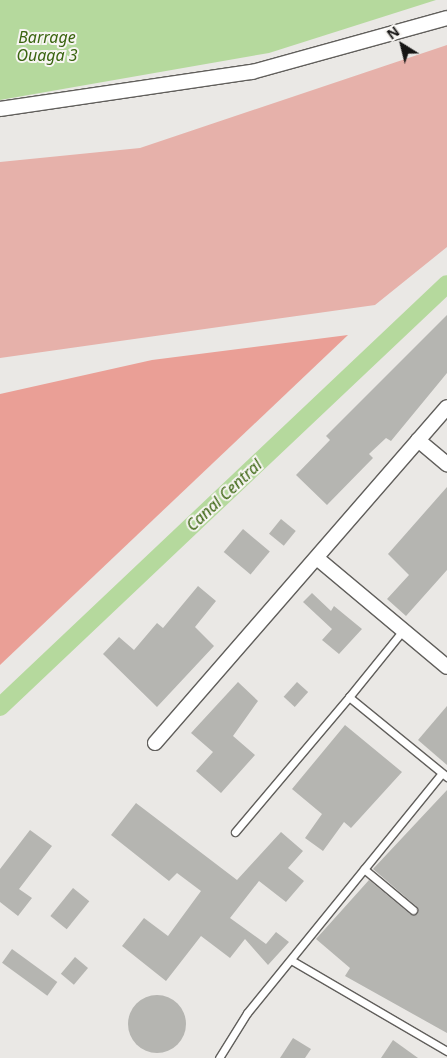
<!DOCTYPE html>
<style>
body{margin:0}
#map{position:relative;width:447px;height:1058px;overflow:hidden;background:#eae8e5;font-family:"Noto Sans",sans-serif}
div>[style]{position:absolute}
.green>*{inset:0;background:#e6b1aa}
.forest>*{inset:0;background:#ea9f96}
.water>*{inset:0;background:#b5d99d}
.canal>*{height:18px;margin:-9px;padding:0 9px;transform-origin:9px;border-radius:9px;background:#b5d99d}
.building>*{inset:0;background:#b5b5b1;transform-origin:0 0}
.round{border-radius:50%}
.roads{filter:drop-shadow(1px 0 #615f5c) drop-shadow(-1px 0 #615f5c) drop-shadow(0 1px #615f5c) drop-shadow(0 -1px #615f5c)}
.service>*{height:7px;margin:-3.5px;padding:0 3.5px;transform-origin:3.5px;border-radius:3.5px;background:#fff}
.minor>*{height:14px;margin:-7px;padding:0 7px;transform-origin:7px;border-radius:7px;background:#fff}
span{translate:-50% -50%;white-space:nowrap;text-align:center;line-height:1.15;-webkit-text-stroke:4px #f7f5f2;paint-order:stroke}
.water-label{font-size:16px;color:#3a6410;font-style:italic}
.north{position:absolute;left:377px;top:20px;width:50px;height:50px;-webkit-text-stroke:4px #f7f5f2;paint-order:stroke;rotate:324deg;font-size:14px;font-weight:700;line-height:20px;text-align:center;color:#161514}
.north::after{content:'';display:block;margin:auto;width:18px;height:22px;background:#161514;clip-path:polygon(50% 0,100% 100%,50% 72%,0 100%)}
</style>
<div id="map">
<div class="green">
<div style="clip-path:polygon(447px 45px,447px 247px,375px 305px,0 358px,0 162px,140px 148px)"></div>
</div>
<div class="forest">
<div style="clip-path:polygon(348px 335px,0 665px,0 394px,152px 360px)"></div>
</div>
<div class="water">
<div style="clip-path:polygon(0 0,436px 0,269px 53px,0 100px)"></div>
</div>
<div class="canal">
<div style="left:0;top:707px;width:615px;rotate:-43.42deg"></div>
</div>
<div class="building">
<div style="clip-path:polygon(447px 315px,447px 373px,391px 441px,386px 438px,369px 454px,373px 458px,327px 505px,296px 475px,330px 440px,326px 436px)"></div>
<div style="clip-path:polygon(447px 487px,447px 570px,406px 616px,387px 599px,409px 575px,388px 554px)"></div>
<div style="left:281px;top:519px;width:19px;height:19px;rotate:39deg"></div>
<div style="left:243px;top:529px;width:35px;height:30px;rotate:40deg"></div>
<div style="clip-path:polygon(198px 586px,216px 601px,195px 627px,214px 646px,157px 707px,103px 654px,119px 637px,134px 650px,157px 623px,163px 628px)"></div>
<div style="clip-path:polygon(312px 593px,331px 611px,334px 606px,362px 629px,339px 654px,322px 640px,332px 629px,303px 602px)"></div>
<div style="clip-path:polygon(238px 682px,258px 701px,233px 736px,255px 755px,221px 793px,196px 771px,213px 752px,191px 733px)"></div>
<div style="left:297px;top:682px;width:15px;height:20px;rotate:42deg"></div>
<div style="clip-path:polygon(447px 706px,447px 765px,418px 740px)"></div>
<div style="clip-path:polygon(345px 725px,402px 772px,351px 828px,344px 822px,323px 851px,305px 838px,322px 814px,292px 789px)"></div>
<div style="clip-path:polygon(447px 790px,447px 1033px,345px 976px,350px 968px,316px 939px,369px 880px,410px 914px,417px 914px,416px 906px,373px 869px)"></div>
<div style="clip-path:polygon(136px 803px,237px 880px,281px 832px,303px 851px,288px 868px,304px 881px,286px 902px,259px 881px,230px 918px,266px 944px,276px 932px,289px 942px,268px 965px,245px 939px,230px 958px,201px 936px,166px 981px,122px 946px,144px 918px,168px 936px,201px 891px,177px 873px,169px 881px,111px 835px)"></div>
<div style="clip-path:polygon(30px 830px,52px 846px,19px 889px,32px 898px,18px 916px,0 902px,0 869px)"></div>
<div style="left:73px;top:888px;width:21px;height:36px;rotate:39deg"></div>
<div style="left:12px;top:949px;width:56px;height:17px;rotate:36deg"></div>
<div style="left:75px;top:957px;width:17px;height:22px;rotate:40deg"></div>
<div class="round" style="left:128px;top:995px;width:58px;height:58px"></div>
<div style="clip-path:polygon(293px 1038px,311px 1049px,305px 1058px,280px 1058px)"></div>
<div style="clip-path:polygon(393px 1040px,418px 1058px,381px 1058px)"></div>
</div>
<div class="roads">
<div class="service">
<div style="left:349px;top:697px;width:87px;rotate:-51deg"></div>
<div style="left:235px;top:832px;width:177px;rotate:-49.8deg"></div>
<div style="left:349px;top:697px;width:127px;rotate:39.2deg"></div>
<div style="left:364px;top:869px;width:64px;rotate:39.9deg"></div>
<div style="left:291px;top:960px;width:181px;rotate:30.3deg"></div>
<div style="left:219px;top:1058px;width:53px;rotate:-58.1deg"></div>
<div style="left:247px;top:1013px;width:309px;rotate:-50.9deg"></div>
</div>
<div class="minor">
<div style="left:0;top:109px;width:255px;rotate:-8.4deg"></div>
<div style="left:252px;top:72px;width:202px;rotate:-15.5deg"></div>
<div style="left:418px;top:440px;width:38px;rotate:40deg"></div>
<div style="left:318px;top:559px;width:168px;rotate:39.9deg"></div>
<div style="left:155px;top:743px;width:445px;rotate:-49deg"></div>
</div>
</div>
<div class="water-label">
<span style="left:47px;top:46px">Barrage<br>Ouaga 3</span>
<span style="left:224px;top:495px;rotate:-43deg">Canal Central</span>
</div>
<div class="north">N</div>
</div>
